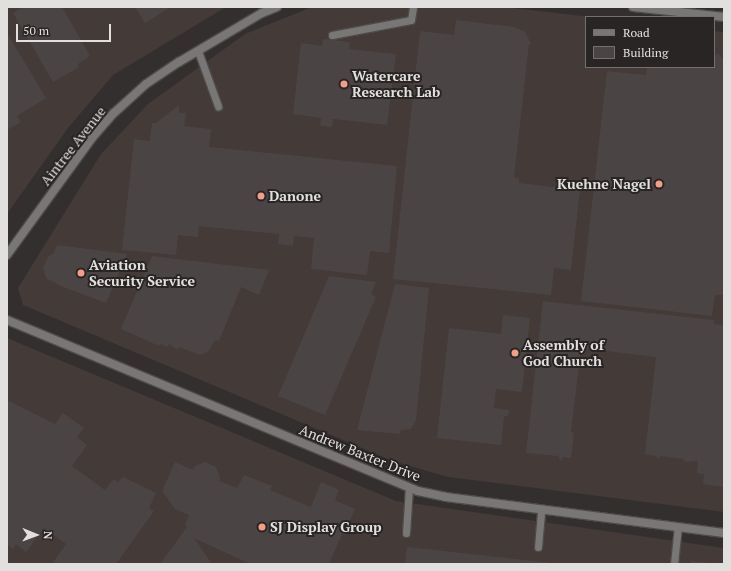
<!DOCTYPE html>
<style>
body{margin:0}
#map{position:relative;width:731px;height:571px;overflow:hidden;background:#332f2e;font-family:"PT Serif",serif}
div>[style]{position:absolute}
.built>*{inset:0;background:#443a37}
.building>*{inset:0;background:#4a4544}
.roads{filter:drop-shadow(1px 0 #4f4b4a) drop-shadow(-1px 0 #4f4b4a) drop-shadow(0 1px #4f4b4a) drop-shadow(0 -1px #4f4b4a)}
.service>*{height:7px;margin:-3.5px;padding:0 3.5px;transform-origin:3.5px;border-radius:3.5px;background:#797776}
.minor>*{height:8px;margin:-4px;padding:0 4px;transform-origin:4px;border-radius:4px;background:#797776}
.dots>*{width:11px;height:11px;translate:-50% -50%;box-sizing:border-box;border:2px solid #292524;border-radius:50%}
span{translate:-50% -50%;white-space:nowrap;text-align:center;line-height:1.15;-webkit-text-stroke:4px #292524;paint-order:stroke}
.poi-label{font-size:14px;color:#e2e0df;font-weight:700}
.left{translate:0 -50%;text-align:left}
.right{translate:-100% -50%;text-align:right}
.street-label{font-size:14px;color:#e2e0df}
.frame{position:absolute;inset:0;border:8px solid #e2e0df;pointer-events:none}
.legend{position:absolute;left:585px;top:16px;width:130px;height:52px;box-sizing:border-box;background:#292524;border:1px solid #73706f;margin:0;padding:5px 7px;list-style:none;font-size:12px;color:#e2e0df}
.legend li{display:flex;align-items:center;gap:8px;height:20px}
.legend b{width:20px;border:1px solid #73706f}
.north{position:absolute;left:16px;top:515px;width:40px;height:40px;-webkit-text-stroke:3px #292524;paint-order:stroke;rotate:91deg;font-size:11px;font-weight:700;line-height:16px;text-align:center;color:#e2e0df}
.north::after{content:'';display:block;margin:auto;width:14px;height:18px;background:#e2e0df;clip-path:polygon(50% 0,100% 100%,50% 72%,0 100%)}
.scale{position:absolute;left:16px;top:24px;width:95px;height:18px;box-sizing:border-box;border:2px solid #e2e0df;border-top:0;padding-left:5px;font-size:12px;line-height:14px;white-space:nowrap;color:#e2e0df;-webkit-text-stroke:3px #292524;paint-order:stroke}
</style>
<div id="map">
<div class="built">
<div style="clip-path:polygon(7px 7px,226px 7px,113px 75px,68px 128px,7px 214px)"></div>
<div style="clip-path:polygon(312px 7px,504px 7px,591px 17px,586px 17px,586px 67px,714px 67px,714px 31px,724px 32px,724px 512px,448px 477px,393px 461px,23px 305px,18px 288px,101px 154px,148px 104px,245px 34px)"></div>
<div style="clip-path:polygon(7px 338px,396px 501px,724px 548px,724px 564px,7px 564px)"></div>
</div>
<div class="building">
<div style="clip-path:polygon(23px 7px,62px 7px,90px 56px,78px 64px,79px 67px,53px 82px,13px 13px)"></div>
<div style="clip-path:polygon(135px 7px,171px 7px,145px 23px)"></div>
<div style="clip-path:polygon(456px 20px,514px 27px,525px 32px,532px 45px,529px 44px,514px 177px,519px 178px,519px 183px,580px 190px,571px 270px,554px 268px,551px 295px,393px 279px,420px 31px,454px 35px)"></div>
<div style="clip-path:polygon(7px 33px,46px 98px,17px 116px,21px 122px,7px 130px)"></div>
<div style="clip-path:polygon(323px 39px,350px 42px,349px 49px,396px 54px,387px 125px,333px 119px,332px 127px,320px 126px,321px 118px,293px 114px,301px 43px,322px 46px)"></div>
<div style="clip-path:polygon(718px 53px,724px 60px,724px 295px,715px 295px,712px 316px,581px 301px,607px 71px,646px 75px,647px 67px,714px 67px,714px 56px)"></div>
<div style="clip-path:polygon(179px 105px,179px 113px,186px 113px,184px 126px,211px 129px,209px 147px,397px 166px,389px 253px,370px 251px,367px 275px,311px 269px,314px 238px,294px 236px,293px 246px,278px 244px,279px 234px,199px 226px,198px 237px,178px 235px,176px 255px,122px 250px,134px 139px,150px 141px,152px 123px,156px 123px)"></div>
<div style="clip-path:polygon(57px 245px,127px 254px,106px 303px,61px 286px,46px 278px,43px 268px,48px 257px,54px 253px)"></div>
<div style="clip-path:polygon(152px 256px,269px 270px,259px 295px,241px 287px,219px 341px,215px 340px,208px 352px,200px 355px,179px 347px,178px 350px,169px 344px,168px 347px,160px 344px,159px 346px,121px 329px)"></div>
<div style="clip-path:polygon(329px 276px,376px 282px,371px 294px,376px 297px,325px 415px,278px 396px)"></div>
<div style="clip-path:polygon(395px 284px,429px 288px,416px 420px,411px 429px,401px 430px,400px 434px,357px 430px)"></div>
<div style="clip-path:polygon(543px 301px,714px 320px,714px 324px,724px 325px,724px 487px,703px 484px,704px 474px,697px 473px,698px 461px,685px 462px,683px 459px,661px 456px,658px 459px,656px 456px,645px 454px,656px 357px,581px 348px,571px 432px,574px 433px,571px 458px,563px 457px,561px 461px,558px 456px,526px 453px)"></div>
<div style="clip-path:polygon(503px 315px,530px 318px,522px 392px,496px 389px,494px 408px,509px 410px,508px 417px,504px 416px,501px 445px,437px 438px,449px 328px,501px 334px)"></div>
<div style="clip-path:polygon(7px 400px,55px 424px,63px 413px,84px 428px,77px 437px,87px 445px,72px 466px,105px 490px,114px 479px,118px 482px,123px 477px,156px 493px,149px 508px,154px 511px,116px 564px,52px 564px,66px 544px,44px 528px,26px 552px,16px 544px,13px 549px,7px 545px)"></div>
<div style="clip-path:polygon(175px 462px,193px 470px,195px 466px,205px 462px,216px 467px,220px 477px,219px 481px,237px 488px,244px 475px,272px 486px,270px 490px,311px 507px,321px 482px,339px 490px,335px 500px,355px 509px,348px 525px,350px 526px,346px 535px,342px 534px,329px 564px,250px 564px,194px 538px,212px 564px,160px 564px,187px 527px,185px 525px,189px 515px,175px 509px,162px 491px)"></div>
<div style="clip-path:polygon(407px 547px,552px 563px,552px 564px,405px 564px)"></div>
<div style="clip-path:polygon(691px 561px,712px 563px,712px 564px,691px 564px)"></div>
</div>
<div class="roads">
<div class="service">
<div style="left:332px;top:35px;width:80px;rotate:-10.8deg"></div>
<div style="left:411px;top:20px;width:13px;rotate:-81deg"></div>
<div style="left:198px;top:51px;width:59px;rotate:70deg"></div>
<div style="left:406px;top:533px;width:45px;rotate:-86.2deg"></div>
<div style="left:538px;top:547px;width:37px;rotate:-85deg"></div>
<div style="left:674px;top:564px;width:37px;rotate:-84deg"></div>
</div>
<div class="minor">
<div style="left:633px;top:7px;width:92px;rotate:6.3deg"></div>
<div style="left:7px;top:255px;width:145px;rotate:-54deg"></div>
<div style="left:92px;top:138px;width:33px;rotate:-49deg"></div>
<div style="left:114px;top:113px;width:43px;rotate:-42.2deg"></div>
<div style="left:146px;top:84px;width:40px;rotate:-34deg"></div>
<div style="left:179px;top:62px;width:96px;rotate:-30.6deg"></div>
<div style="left:262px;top:13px;width:16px;rotate:-22deg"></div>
<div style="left:7px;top:320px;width:445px;rotate:22.6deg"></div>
<div style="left:418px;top:491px;width:29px;rotate:12deg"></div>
<div style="left:446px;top:497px;width:280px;rotate:7.4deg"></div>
</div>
</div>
<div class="dots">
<div style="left:344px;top:84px;background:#f49e89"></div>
<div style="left:659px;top:184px;background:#f49e89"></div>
<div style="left:261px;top:196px;background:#f49e89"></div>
<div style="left:81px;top:273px;background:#f49e89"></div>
<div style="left:515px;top:353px;background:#f49e89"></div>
<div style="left:262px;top:527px;background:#f49e89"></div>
</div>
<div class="poi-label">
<span class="left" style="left:352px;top:84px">Watercare<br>Research Lab</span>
<span class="right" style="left:651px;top:184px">Kuehne Nagel</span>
<span class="left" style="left:269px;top:196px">Danone</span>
<span class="left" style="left:89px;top:273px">Aviation<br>Security Service</span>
<span class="left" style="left:523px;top:353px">Assembly of<br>God Church</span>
<span class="left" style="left:270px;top:527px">SJ Display Group</span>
</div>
<div class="street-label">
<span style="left:73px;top:146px;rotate:-52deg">Aintree Avenue</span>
<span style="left:360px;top:453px;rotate:22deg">Andrew Baxter Drive</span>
</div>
<div class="frame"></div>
<ul class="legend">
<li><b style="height:5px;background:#797776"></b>Road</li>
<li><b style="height:11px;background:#4a4544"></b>Building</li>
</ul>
<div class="north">N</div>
<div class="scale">50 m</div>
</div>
